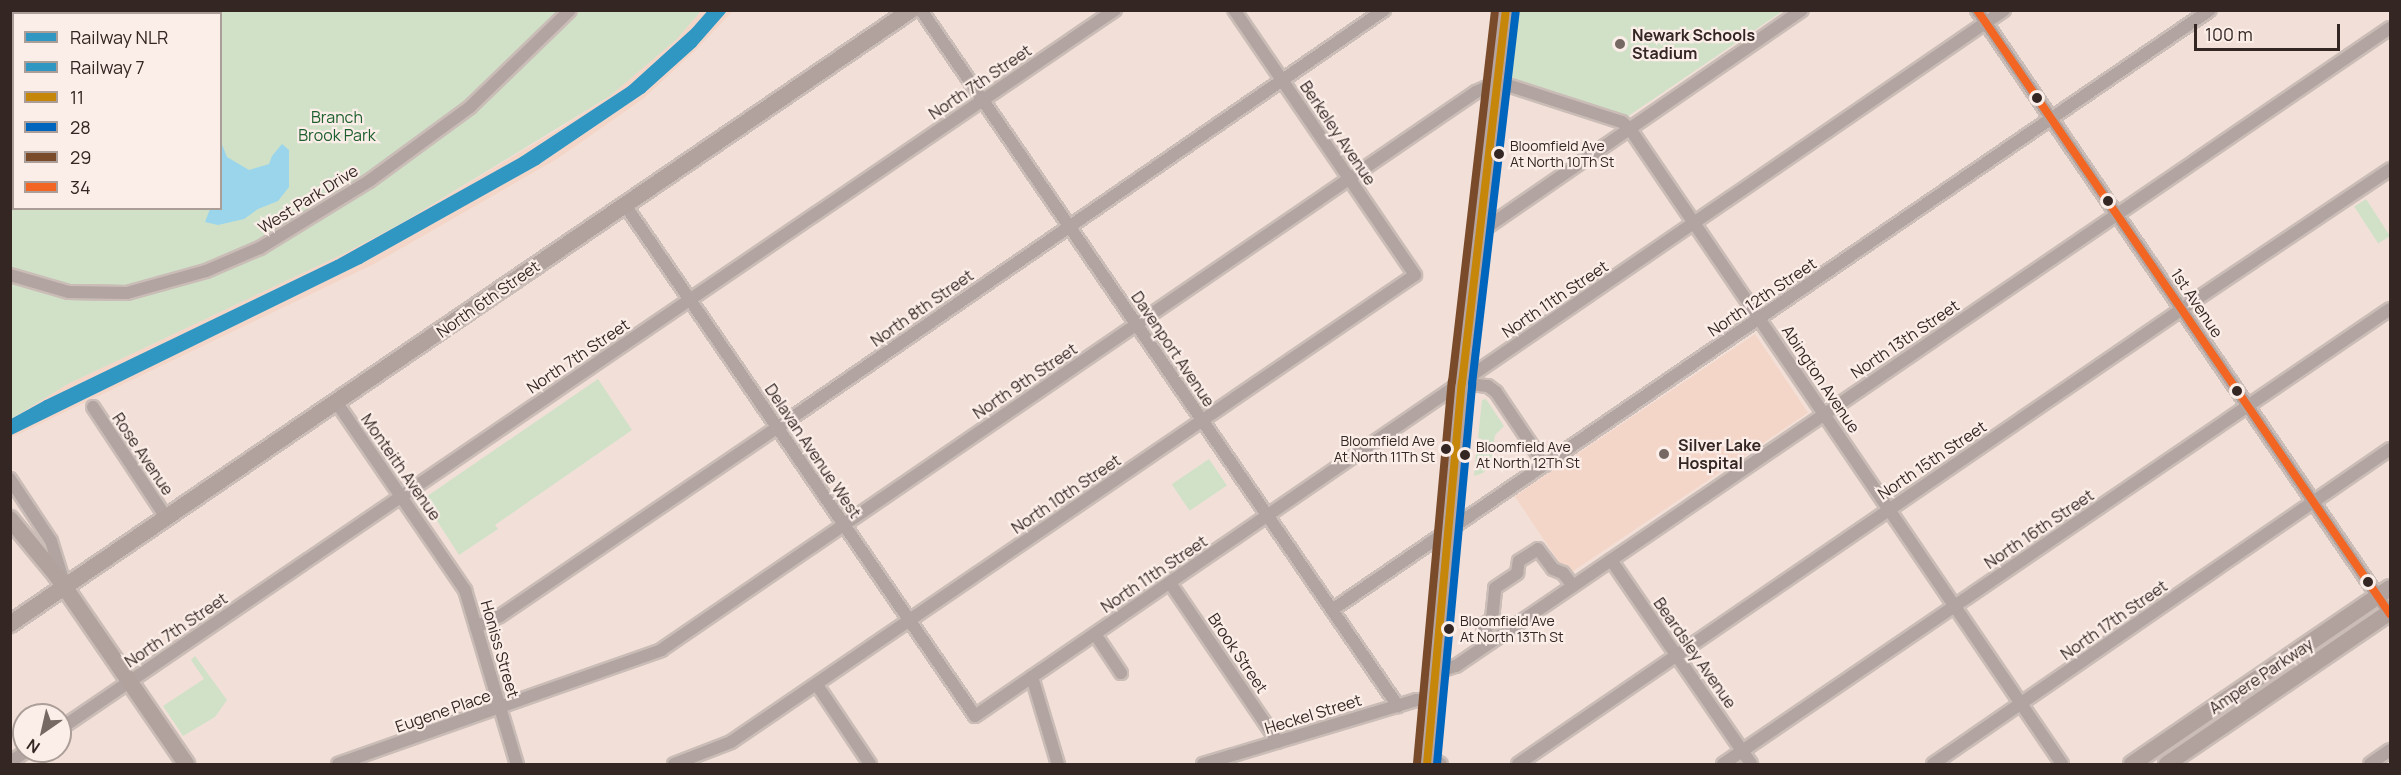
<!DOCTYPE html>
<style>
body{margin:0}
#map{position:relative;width:2401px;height:775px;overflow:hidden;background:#f2e0d8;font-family:Manrope,sans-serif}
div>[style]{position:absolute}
.built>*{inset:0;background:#f4d6c9;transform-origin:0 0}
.green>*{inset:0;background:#d0e1c8;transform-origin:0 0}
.water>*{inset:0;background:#9ad5eb}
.roads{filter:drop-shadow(2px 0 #cabcb6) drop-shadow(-2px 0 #cabcb6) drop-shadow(0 2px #cabcb6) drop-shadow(0 -2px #cabcb6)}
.street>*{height:12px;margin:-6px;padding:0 6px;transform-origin:6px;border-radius:6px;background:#b1a4a1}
.secondary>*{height:16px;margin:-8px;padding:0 8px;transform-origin:8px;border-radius:8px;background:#b1a29e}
.primary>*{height:18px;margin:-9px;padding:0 9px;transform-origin:9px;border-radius:9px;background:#b6a4a1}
.bus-1>*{height:8px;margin:-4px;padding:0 4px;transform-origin:4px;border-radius:4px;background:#c68609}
.bus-2>*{height:8px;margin:-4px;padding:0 4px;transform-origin:4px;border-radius:4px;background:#0065bd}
.bus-3>*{height:8px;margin:-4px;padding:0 4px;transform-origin:4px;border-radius:4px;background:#7a4b2a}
.bus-4>*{height:8px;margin:-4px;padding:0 4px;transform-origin:4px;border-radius:4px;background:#f26522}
.rail-1>*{height:9px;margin:-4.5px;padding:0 4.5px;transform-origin:4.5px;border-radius:4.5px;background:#3096c2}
.rail-2>*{height:9px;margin:-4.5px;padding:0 4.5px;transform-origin:4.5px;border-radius:4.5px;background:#3096c2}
.dots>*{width:16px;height:16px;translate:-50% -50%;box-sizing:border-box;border:3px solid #fbede8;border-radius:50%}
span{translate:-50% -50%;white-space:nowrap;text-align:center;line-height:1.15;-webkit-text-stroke:4.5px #fbede8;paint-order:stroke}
.bus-label{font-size:14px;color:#342723}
.left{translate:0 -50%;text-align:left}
.right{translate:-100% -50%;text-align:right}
.poi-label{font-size:16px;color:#342723;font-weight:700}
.street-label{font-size:16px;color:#342723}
.park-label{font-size:16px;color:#1e612f}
.frame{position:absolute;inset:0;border:12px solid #342723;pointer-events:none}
.legend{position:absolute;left:12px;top:12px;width:210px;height:198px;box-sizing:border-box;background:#fbede8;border:2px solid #ab9e99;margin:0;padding:8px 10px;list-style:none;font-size:18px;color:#342723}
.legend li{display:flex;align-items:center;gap:12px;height:30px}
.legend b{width:30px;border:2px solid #ab9e99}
.north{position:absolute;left:12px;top:703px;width:60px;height:60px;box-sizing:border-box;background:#fbede8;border:2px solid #ab9e99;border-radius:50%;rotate:214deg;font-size:16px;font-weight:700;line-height:24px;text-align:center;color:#342723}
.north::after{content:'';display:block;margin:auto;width:21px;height:27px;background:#766862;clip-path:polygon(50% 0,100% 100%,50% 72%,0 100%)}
.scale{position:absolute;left:2194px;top:24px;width:146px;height:27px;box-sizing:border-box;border:3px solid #342723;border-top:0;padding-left:8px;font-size:18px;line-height:21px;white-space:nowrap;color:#342723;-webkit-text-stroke:4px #fbede8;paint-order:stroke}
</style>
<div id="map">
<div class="built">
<div style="clip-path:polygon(701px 11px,733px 11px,696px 50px,643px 99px,557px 159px,374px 264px,11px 438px,11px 419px,68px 384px,341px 255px,400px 224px,557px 130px,610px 96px,676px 40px)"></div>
<div style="left:1755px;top:334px;width:95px;height:290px;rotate:56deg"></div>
</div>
<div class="green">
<div style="clip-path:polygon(evenodd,10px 11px,701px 11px,676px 40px,610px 96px,400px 224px,341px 255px,68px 384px,11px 419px,10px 11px,14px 14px,220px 14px,220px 208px,14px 208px,14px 14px)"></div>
<div style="clip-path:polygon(1508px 11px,1783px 11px,1624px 119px,1503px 78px)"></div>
<div style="left:2366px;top:199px;width:44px;height:14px;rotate:57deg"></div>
<div style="clip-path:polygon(598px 379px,632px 430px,495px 525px,498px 529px,459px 555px,423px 499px)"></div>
<div style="clip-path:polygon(1486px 399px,1504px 426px,1495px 435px,1491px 464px,1483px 473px,1474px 476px,1477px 444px,1481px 444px,1482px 439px,1478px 438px,1482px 400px)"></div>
<div style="left:1209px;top:459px;width:32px;height:45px;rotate:56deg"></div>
<div style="clip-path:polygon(195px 656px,227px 700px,215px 717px,183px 736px,163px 706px,204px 679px,191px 660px)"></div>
</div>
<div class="water">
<div style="clip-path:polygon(221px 142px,227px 157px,249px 170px,269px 164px,272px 156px,282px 144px,289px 150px,289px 187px,278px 201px,258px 209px,244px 219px,218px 225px,205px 222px,210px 209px,220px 208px)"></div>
</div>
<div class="roads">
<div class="street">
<div style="left:921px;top:10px;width:844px;rotate:55.58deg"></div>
<div style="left:1977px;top:10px;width:732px;rotate:55.64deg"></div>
<div style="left:625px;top:205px;width:619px;rotate:55.59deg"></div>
<div style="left:975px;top:716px;width:1248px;rotate:-34.45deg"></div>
<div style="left:1480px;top:232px;width:391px;rotate:-34.6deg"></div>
<div style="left:10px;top:275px;width:61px;rotate:16.1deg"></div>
<div style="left:69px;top:292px;width:58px;rotate:1deg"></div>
<div style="left:127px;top:293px;width:82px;rotate:-15.6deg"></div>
<div style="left:206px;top:271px;width:59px;rotate:-23.1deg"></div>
<div style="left:260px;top:248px;width:128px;rotate:-31.6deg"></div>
<div style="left:369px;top:181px;width:125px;rotate:-36.2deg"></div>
<div style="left:470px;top:107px;width:139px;rotate:-44.1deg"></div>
<div style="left:1462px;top:383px;width:26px;rotate:7deg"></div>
<div style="left:1488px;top:386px;width:10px;rotate:37deg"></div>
<div style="left:1496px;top:392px;width:88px;rotate:56.1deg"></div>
<div style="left:337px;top:403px;width:227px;rotate:55.6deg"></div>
<div style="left:465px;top:590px;width:182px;rotate:73.4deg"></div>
<div style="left:93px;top:407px;width:134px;rotate:56.5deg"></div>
<div style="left:10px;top:479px;width:74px;rotate:56.5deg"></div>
<div style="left:51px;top:541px;width:44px;rotate:72.8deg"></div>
<div style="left:1611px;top:560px;width:247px;rotate:55.5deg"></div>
<div style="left:1170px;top:583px;width:192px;rotate:55.8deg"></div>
<div style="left:1332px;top:610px;width:1063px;rotate:-34.35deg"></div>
<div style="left:476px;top:627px;width:26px;rotate:-25deg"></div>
<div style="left:500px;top:616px;width:335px;rotate:-34.2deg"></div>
<div style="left:777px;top:428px;width:737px;rotate:-34.55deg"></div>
<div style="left:1095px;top:634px;width:47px;rotate:56.3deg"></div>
<div style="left:1491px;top:642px;width:18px;rotate:-117deg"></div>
<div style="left:1483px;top:626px;width:11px;rotate:-38deg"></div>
<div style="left:1492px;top:619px;width:31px;rotate:-84deg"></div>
<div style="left:1495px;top:588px;width:27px;rotate:-34deg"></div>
<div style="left:1517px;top:573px;width:12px;rotate:-81deg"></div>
<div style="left:1519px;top:561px;width:22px;rotate:-32deg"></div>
<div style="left:1538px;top:549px;width:25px;rotate:53deg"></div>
<div style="left:1553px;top:569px;width:11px;rotate:22deg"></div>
<div style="left:1563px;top:573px;width:16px;rotate:52deg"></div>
<div style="left:1436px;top:672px;width:21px;rotate:-17deg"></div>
<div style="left:1456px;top:666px;width:1131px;rotate:-34.34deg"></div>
<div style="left:1032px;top:677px;width:91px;rotate:73.4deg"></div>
<div style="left:817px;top:685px;width:95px;rotate:56.1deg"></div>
<div style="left:60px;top:729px;width:1277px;rotate:-34.28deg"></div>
<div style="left:1428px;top:756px;width:15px;rotate:32deg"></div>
<div style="left:10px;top:762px;width:20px;rotate:-33deg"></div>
<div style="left:338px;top:764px;width:343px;rotate:-19.4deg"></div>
<div style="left:661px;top:650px;width:988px;rotate:-34.4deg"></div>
<div style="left:1476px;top:92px;width:24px;rotate:-24deg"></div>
<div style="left:1498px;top:82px;width:130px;rotate:17.9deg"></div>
<div style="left:1622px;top:122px;width:11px;rotate:41deg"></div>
<div style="left:1630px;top:129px;width:768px;rotate:55.77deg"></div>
<div style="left:674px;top:764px;width:61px;rotate:-21.1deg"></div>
<div style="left:731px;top:742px;width:828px;rotate:-34.32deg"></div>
<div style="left:1415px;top:275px;width:321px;rotate:-124.3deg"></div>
<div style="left:1203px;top:764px;width:222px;rotate:-16.7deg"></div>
<div style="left:1416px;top:700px;width:17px;rotate:3deg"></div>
<div style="left:1518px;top:764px;width:805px;rotate:-34.42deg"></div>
<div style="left:2182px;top:309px;width:251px;rotate:-33.9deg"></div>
<div style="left:1723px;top:764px;width:807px;rotate:-34.3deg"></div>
<div style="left:1933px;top:764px;width:555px;rotate:-34.58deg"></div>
<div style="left:2370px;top:764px;width:24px;rotate:-35deg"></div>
</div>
<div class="secondary">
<div style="left:10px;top:519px;width:74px;rotate:50.5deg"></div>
<div style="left:57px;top:576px;width:228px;rotate:55.5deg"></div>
<div style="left:10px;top:624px;width:1090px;rotate:-34.27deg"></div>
<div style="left:2132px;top:764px;width:312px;rotate:-34.3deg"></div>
<div style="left:2167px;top:764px;width:270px;rotate:-34.3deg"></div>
</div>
<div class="primary">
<div style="left:1427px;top:764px;width:383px;rotate:-84.8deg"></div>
<div style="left:1462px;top:383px;width:376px;rotate:-83.3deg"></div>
</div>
</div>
<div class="bus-1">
<div style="left:1427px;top:764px;width:383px;rotate:-84.8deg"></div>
<div style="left:1462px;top:383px;width:376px;rotate:-83.3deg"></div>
</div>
<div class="bus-2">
<div style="left:1437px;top:764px;width:382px;rotate:-84.7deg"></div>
<div style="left:1472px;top:384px;width:376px;rotate:-83.3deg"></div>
</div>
<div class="bus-3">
<div style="left:1417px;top:763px;width:383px;rotate:-84.8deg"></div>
<div style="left:1452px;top:382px;width:374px;rotate:-83.4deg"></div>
</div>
<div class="bus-4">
<div style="left:1977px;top:10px;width:732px;rotate:55.64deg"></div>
</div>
<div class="rail-1">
<div style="left:10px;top:430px;width:389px;rotate:-26.1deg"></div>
<div style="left:359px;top:259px;width:203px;rotate:-29.2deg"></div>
<div style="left:536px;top:160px;width:127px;rotate:-34.1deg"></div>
<div style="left:641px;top:89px;width:69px;rotate:-42deg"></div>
<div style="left:692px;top:43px;width:44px;rotate:-48.7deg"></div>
</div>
<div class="rail-2">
<div style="left:10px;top:424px;width:41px;rotate:-29.1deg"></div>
<div style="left:46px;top:404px;width:323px;rotate:-25.7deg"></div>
<div style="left:337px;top:264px;width:213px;rotate:-29.2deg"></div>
<div style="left:523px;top:160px;width:129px;rotate:-33.3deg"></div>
<div style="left:631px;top:89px;width:86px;rotate:-42.2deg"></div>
<div style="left:695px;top:31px;width:28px;rotate:-49deg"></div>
</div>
<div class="dots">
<div style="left:1620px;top:44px;background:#766862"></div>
<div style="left:2037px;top:98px;background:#342723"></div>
<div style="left:1499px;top:154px;background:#342723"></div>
<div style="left:2108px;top:201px;background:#342723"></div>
<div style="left:2237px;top:391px;background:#342723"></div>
<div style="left:1446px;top:449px;background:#342723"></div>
<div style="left:1664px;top:454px;background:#766862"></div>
<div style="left:1465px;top:455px;background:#342723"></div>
<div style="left:2368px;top:582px;background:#342723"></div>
<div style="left:1449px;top:629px;background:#342723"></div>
</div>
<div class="bus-label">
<span class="left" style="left:1510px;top:154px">Bloomfield Ave<br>At North 10Th St</span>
<span class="right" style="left:1435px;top:449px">Bloomfield Ave<br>At North 11Th St</span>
<span class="left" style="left:1476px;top:455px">Bloomfield Ave<br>At North 12Th St</span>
<span class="left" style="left:1460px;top:629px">Bloomfield Ave<br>At North 13Th St</span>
</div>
<div class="poi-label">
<span class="left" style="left:1632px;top:44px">Newark Schools<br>Stadium</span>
<span class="left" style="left:1678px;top:454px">Silver Lake<br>Hospital</span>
</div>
<div class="street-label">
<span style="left:980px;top:82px;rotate:-34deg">North 7th Street</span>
<span style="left:1338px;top:133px;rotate:56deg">Berkeley Avenue</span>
<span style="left:308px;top:199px;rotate:-32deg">West Park Drive</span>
<span style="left:1762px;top:297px;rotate:-34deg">North 12th Street</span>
<span style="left:488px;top:299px;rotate:-35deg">North 6th Street</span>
<span style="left:1555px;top:299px;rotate:-34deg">North 11th Street</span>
<span style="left:2197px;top:303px;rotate:56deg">1st Avenue</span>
<span style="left:922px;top:308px;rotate:-35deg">North 8th Street</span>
<span style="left:1905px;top:339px;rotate:-34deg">North 13th Street</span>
<span style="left:1173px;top:349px;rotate:56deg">Davenport Avenue</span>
<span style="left:578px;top:356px;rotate:-34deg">North 7th Street</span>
<span style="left:1821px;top:379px;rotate:56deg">Abington Avenue</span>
<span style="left:1025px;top:381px;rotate:-34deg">North 9th Street</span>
<span style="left:813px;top:451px;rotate:56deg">Delavan Avenue West</span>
<span style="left:143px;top:454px;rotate:56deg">Rose Avenue</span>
<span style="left:1932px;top:460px;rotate:-34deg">North 15th Street</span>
<span style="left:401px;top:467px;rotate:55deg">Monteith Avenue</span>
<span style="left:1066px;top:494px;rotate:-34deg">North 10th Street</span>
<span style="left:2039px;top:529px;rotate:-34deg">North 16th Street</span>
<span style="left:1154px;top:574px;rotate:-34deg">North 11th Street</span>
<span style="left:2114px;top:620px;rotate:-35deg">North 17th Street</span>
<span style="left:176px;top:630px;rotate:-34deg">North 7th Street</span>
<span style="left:500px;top:649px;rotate:74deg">Honiss Street</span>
<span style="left:1238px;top:653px;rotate:56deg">Brook Street</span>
<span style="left:1695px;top:653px;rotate:55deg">Beardsley Avenue</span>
<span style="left:2261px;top:676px;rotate:-34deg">Ampere Parkway</span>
<span style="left:443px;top:711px;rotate:-19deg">Eugene Place</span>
<span style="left:1313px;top:714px;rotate:-17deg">Heckel Street</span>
</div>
<div class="park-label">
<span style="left:337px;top:126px">Branch<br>Brook Park</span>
</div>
<div class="frame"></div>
<ul class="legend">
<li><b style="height:8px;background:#3096c2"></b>Railway NLR</li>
<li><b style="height:8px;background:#3096c2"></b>Railway 7</li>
<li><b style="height:8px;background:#c68609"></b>11</li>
<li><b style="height:8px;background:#0065bd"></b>28</li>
<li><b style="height:8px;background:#7a4b2a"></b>29</li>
<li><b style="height:8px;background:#f26522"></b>34</li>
</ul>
<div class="north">N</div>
<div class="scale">100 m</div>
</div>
